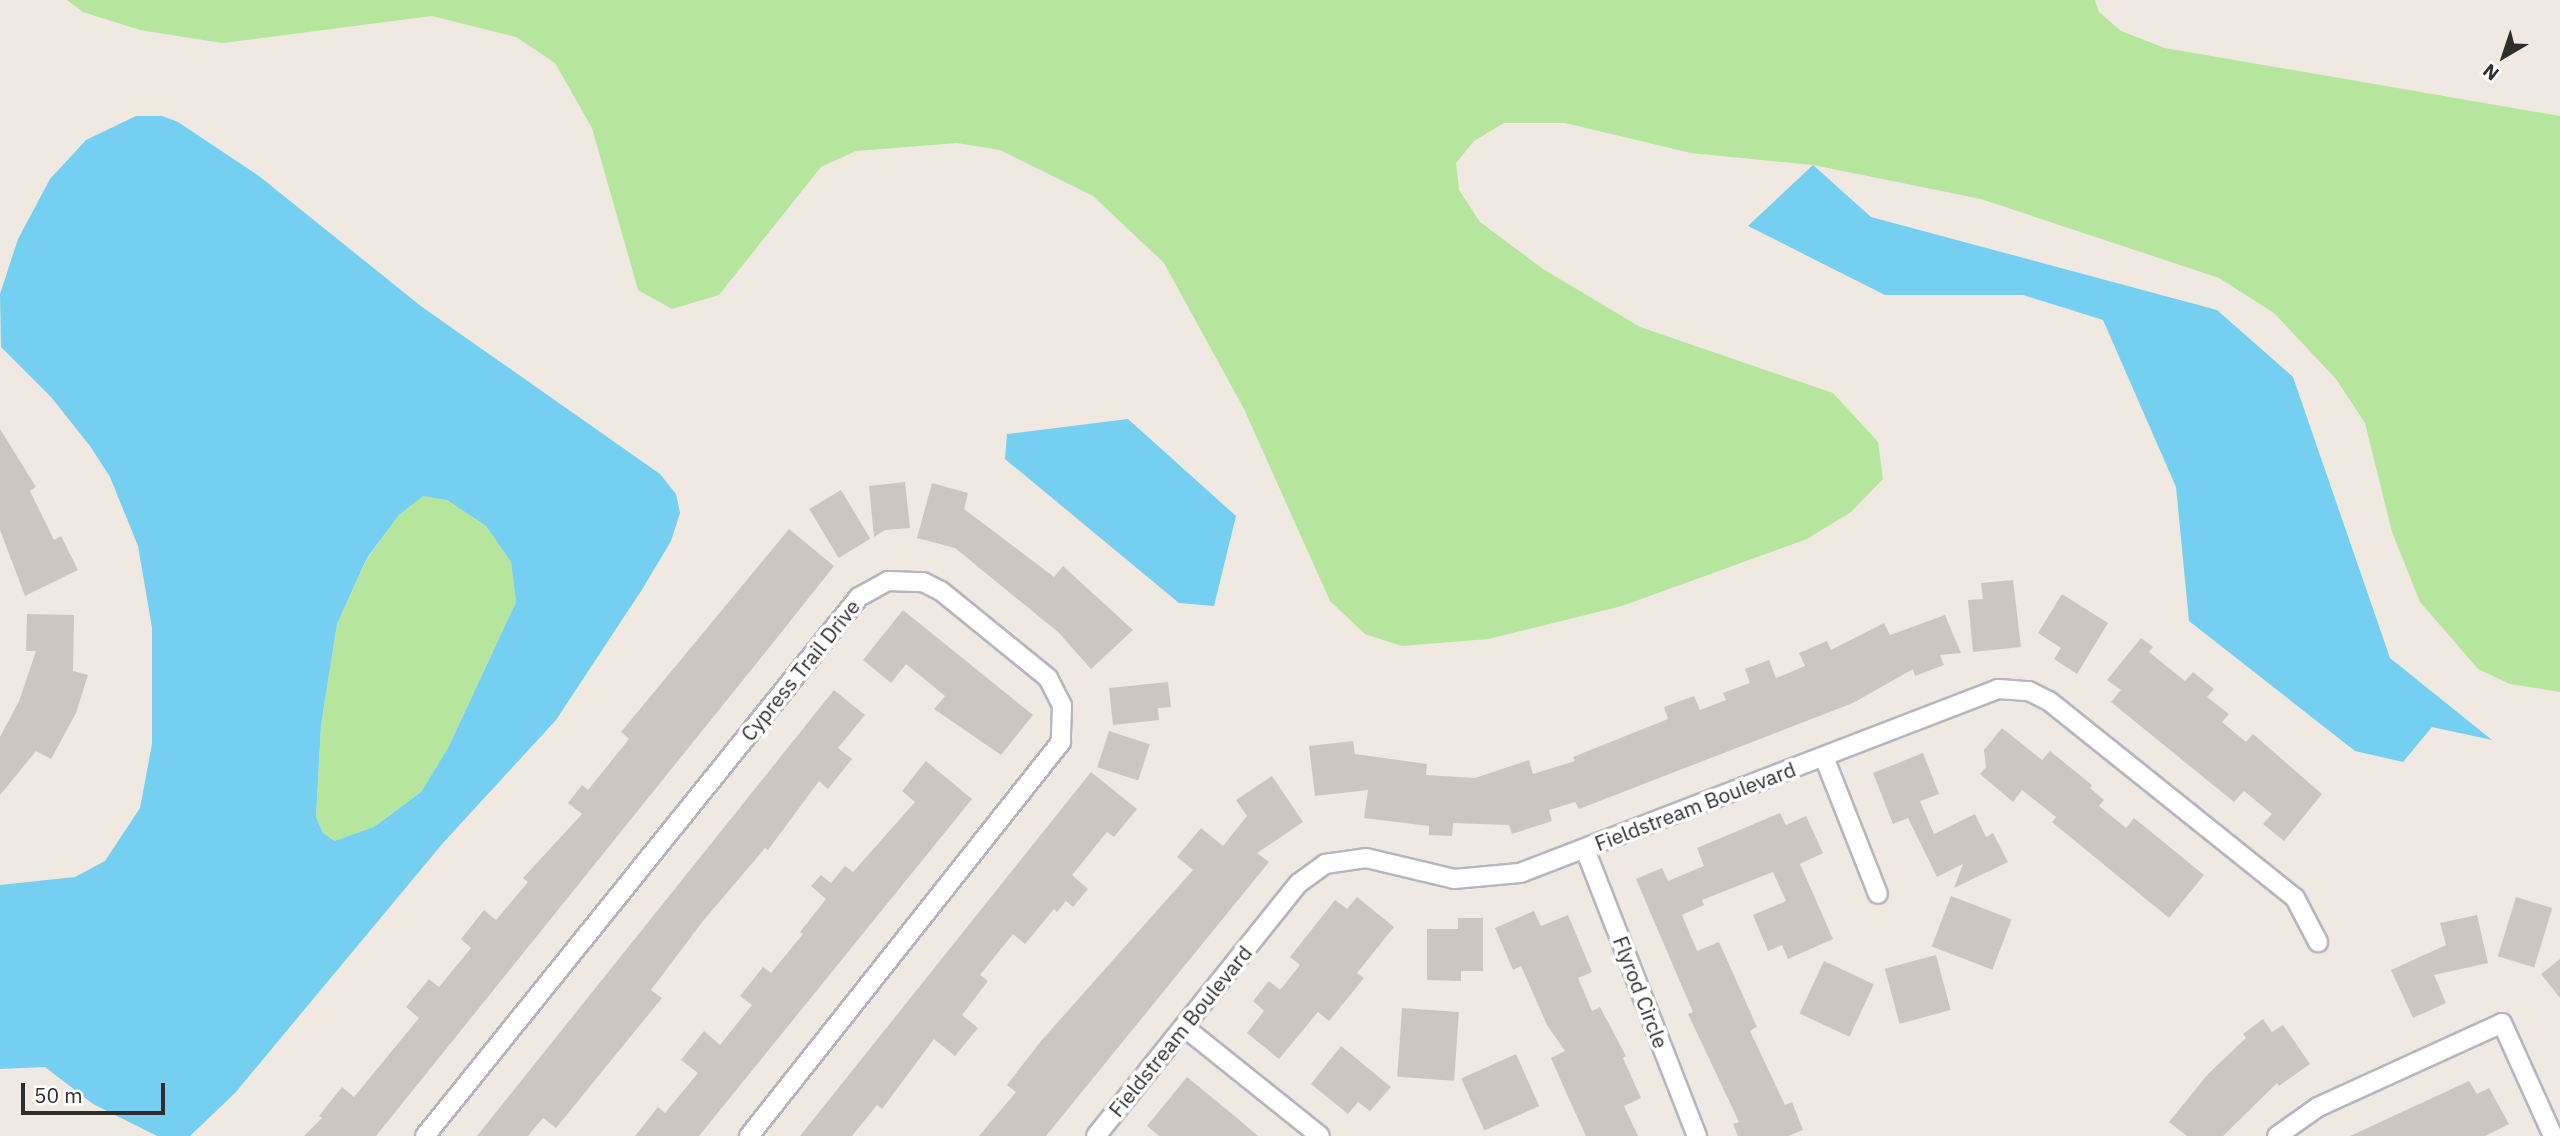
<!DOCTYPE html>
<style>
body{margin:0}
#map{position:relative;width:2560px;height:1136px;overflow:hidden;background:#efe9e1;font-family:"IBM Plex Sans",sans-serif}
div>[style]{position:absolute}
.green>*{inset:0;background:#b6e59e}
.water>*{inset:0;background:#75cff0}
.building>*{inset:0;background:#cbc7bf;transform-origin:0 0}
.roads{filter:drop-shadow(2px 0 #b4b7c1) drop-shadow(-2px 0 #b4b7c1) drop-shadow(0 2px #b4b7c1) drop-shadow(0 -2px #b4b7c1)}
.minor>*{height:18px;margin:-9px;padding:0 9px;transform-origin:9px;border-radius:9px;background:#fff}
span{translate:-50% -50%;white-space:nowrap;text-align:center;line-height:1.15;-webkit-text-stroke:7px #fff;paint-order:stroke}
.street-label{font-size:21px;color:#2e2e2e}
.north{position:absolute;left:2469px;top:21px;width:70px;height:70px;-webkit-text-stroke:5px #fff;paint-order:stroke;rotate:219deg;font-size:19px;font-weight:700;line-height:28px;text-align:center;color:#2e2e2e}
.north::after{content:'';display:block;margin:auto;width:24px;height:32px;background:#2e2e2e;clip-path:polygon(50% 0,100% 100%,50% 72%,0 100%)}
.scale{position:absolute;left:21px;top:1083px;width:144px;height:32px;box-sizing:border-box;border:4px solid #2e2e2e;border-top:0;padding-left:9px;font-size:21px;line-height:24px;white-space:nowrap;color:#2e2e2e;-webkit-text-stroke:5px #fff;paint-order:stroke}
</style>
<div id="map">
<div class="green">
<div style="clip-path:polygon(67px 0,2095px 0,2099px 12px,2121px 31px,2165px 48px,2560px 116px,2560px 692px,2510px 684px,2478px 669px,2420px 602px,2392px 532px,2365px 423px,2336px 379px,2274px 313px,2219px 278px,1981px 199px,1813px 165px,1691px 153px,1565px 123px,1504px 123px,1474px 141px,1456px 163px,1459px 190px,1480px 222px,1543px 269px,1640px 327px,1833px 393px,1878px 442px,1883px 479px,1851px 512px,1807px 539px,1622px 606px,1488px 639px,1402px 646px,1365px 634px,1330px 601px,1244px 409px,1164px 263px,1093px 196px,1000px 150px,957px 143px,856px 151px,821px 167px,719px 295px,672px 309px,638px 290px,592px 128px,555px 63px,516px 37px,432px 16px,222px 43px,140px 30px,83px 12px)"></div>
<div style="clip-path:polygon(423px 495px,447px 500px,486px 526px,511px 562px,516px 602px,448px 748px,421px 792px,374px 827px,343px 842px,335px 841px,323px 833px,316px 817px,321px 725px,337px 624px,367px 559px,399px 515px)"></div>
</div>
<div class="water">
<div style="clip-path:polygon(evenodd,136px 116px,162px 116px,178px 122px,259px 176px,422px 307px,660px 474px,676px 494px,680px 513px,671px 541px,643px 588px,556px 720px,443px 843px,235px 1093px,190px 1136px,157px 1136px,93px 1104px,45px 1067px,0 1069px,0 885px,75px 877px,105px 861px,140px 808px,152px 744px,152px 628px,138px 546px,110px 477px,90px 446px,51px 397px,1px 347px,0 294px,18px 239px,50px 179px,86px 140px,136px 116px,423px 496px,447px 500px,486px 526px,511px 562px,516px 602px,448px 748px,421px 792px,374px 827px,335px 841px,323px 833px,316px 817px,321px 725px,337px 624px,367px 558px,399px 515px,423px 496px)"></div>
<div style="clip-path:polygon(1813px 165px,1871px 217px,2217px 310px,2293px 377px,2390px 658px,2492px 740px,2432px 727px,2403px 762px,2355px 751px,2189px 621px,2176px 487px,2103px 320px,2023px 295px,1885px 295px,1748px 226px)"></div>
<div style="clip-path:polygon(1128px 419px,1236px 516px,1214px 606px,1179px 603px,1005px 459px,1007px 434px)"></div>
</div>
<div class="building">
<div style="clip-path:polygon(0 429px,36px 487px,30px 491px,54px 540px,61px 536px,78px 570px,25px 596px,0 530px)"></div>
<div style="clip-path:polygon(905px 482px,910px 528px,885px 530px,874px 537px,869px 486px)"></div>
<div style="clip-path:polygon(932px 483px,968px 493px,964px 509px,1054px 577px,1063px 566px,1133px 630px,1091px 669px,1058px 632px,955px 548px,917px 538px)"></div>
<div style="left:841px;top:490px;width:57px;height:37px;rotate:59deg"></div>
<div style="clip-path:polygon(789px 529px,834px 566px,776px 639px,376px 1136px,304px 1136px,322px 1118px,319px 1116px,342px 1087px,354px 1097px,419px 1018px,406px 1007px,429px 979px,439px 987px,471px 948px,461px 939px,484px 910px,496px 920px,528px 882px,523px 878px,582px 814px,568px 803px,582px 785px,588px 790px,629px 739px,621px 732px)"></div>
<div style="clip-path:polygon(2013px 580px,2021px 647px,1973px 652px,1968px 600px,1983px 599px,1981px 583px)"></div>
<div style="clip-path:polygon(2062px 594px,2108px 623px,2077px 674px,2054px 659px,2061px 648px,2038px 633px)"></div>
<div style="clip-path:polygon(903px 610px,1033px 715px,1001px 755px,934px 709px,945px 696px,906px 664px,891px 683px,863px 660px)"></div>
<div style="clip-path:polygon(27px 614px,74px 615px,73px 671px,88px 675px,76px 713px,51px 759px,36px 751px,0 795px,0 737px,19px 701px,36px 651px,26px 651px)"></div>
<div style="clip-path:polygon(1945px 615px,1961px 653px,1940px 655px,1944px 665px,1915px 676px,1913px 669px,1853px 703px,1579px 809px,1575px 802px,1549px 810px,1552px 821px,1512px 834px,1509px 825px,1453px 823px,1452px 836px,1429px 835px,1429px 826px,1364px 818px,1368px 790px,1315px 796px,1309px 746px,1353px 741px,1355px 754px,1427px 764px,1426px 775px,1475px 778px,1529px 760px,1533px 774px,1575px 761px,1573px 757px,1668px 719px,1664px 707px,1694px 696px,1700px 710px,1726px 700px,1723px 693px,1750px 683px,1745px 669px,1769px 660px,1776px 678px,1805px 666px,1799px 653px,1827px 641px,1831px 650px,1884px 623px,1890px 635px)"></div>
<div style="clip-path:polygon(2141px 638px,2153px 647px,2149px 652px,2185px 681px,2193px 672px,2214px 689px,2207px 697px,2229px 714px,2222px 722px,2246px 742px,2253px 734px,2322px 794px,2284px 841px,2263px 824px,2272px 814px,2244px 791px,2234px 802px,2111px 702px,2121px 690px,2107px 680px)"></div>
<div style="clip-path:polygon(1168px 682px,1171px 707px,1158px 708px,1159px 720px,1113px 725px,1109px 688px)"></div>
<div style="clip-path:polygon(834px 690px,865px 715px,838px 748px,852px 759px,828px 789px,819px 781px,768px 850px,765px 848px,703px 921px,651px 990px,662px 998px,556px 1128px,543px 1118px,528px 1136px,477px 1136px)"></div>
<div style="clip-path:polygon(2002px 728px,2042px 760px,2050px 751px,2092px 785px,2090px 788px,2104px 800px,2099px 806px,2126px 828px,2134px 818px,2204px 875px,2169px 918px,2052px 822px,2056px 817px,2022px 790px,2013px 802px,1980px 774px,1986px 767px,1984px 750px)"></div>
<div style="left:1109px;top:731px;width:43px;height:38px;rotate:18deg"></div>
<div style="clip-path:polygon(1923px 753px,1939px 794px,1920px 801px,1934px 834px,1975px 814px,1986px 837px,1993px 833px,2008px 862px,1954px 888px,1963px 864px,1937px 877px,1908px 818px,1893px 824px,1873px 773px)"></div>
<div style="clip-path:polygon(926px 761px,972px 799px,699px 1136px,635px 1136px,658px 1107px,665px 1113px,698px 1073px,681px 1060px,704px 1031px,720px 1045px,752px 1005px,740px 996px,763px 967px,771px 973px,803px 934px,800px 932px,826px 899px,811px 886px,821px 875px,831px 883px,845px 866px,853px 872px,915px 802px,902px 791px)"></div>
<div style="clip-path:polygon(1091px 772px,1137px 809px,1114px 837px,1107px 832px,1072px 875px,1088px 889px,1073px 907px,1066px 901px,1057px 912px,1054px 909px,1025px 944px,1013px 934px,980px 975px,988px 981px,962px 1015px,978px 1028px,955px 1056px,934px 1039px,882px 1109px,877px 1105px,852px 1136px,800px 1136px)"></div>
<div style="clip-path:polygon(1272px 776px,1303px 822px,1257px 853px,1269px 862px,1046px 1136px,979px 1136px,1016px 1092px,1007px 1085px,1041px 1041px,1193px 870px,1177px 857px,1201px 828px,1223px 846px,1247px 816px,1236px 800px)"></div>
<div style="clip-path:polygon(1780px 813px,1786px 825px,1806px 816px,1823px 853px,1800px 864px,1833px 939px,1788px 959px,1782px 945px,1768px 951px,1753px 915px,1786px 901px,1773px 872px,1702px 900px,1704px 905px,1682px 915px,1697px 951px,1719px 942px,1757px 1027px,1750px 1031px,1785px 1105px,1792px 1102px,1803px 1130px,1788px 1136px,1738px 1136px,1733px 1124px,1739px 1122px,1688px 1014px,1693px 1012px,1636px 879px,1662px 868px,1668px 881px,1704px 866px,1697px 848px)"></div>
<div style="left:1951px;top:896px;width:65px;height:54px;rotate:21deg"></div>
<div style="clip-path:polygon(1357px 897px,1394px 927px,1357px 973px,1364px 978px,1329px 1021px,1318px 1012px,1279px 1059px,1247px 1033px,1264px 1011px,1253px 1001px,1269px 981px,1280px 990px,1300px 965px,1290px 957px,1335px 900px,1347px 909px)"></div>
<div style="left:2516px;top:897px;width:38px;height:62px;rotate:17deg"></div>
<div style="clip-path:polygon(1534px 911px,1541px 926px,1568px 915px,1592px 972px,1578px 978px,1592px 1011px,1600px 1007px,1626px 1056px,1623px 1058px,1641px 1098px,1624px 1106px,1638px 1136px,1586px 1136px,1569px 1099px,1551px 1058px,1565px 1051px,1547px 1025px,1521px 966px,1513px 970px,1495px 928px)"></div>
<div style="clip-path:polygon(2477px 915px,2488px 963px,2434px 975px,2446px 1003px,2413px 1018px,2391px 970px,2446px 945px,2440px 923px)"></div>
<div style="clip-path:polygon(1458px 918px,1483px 918px,1483px 971px,1461px 971px,1461px 981px,1427px 980px,1427px 929px,1458px 929px)"></div>
<div style="left:1936px;top:955px;width:57px;height:53px;rotate:75deg"></div>
<div style="clip-path:polygon(2560px 959px,2560px 998px,2541px 974px)"></div>
<div style="left:1824px;top:961px;width:55px;height:58px;rotate:25deg"></div>
<div style="left:1402px;top:1008px;width:57px;height:69px;rotate:4deg"></div>
<div style="clip-path:polygon(2263px 1019px,2272px 1032px,2283px 1025px,2310px 1064px,2279px 1086px,2277px 1083px,2223px 1136px,2187px 1136px,2169px 1122px,2208px 1074px,2246px 1038px,2243px 1034px)"></div>
<div style="clip-path:polygon(1341px 1046px,1391px 1087px,1370px 1111px,1358px 1102px,1348px 1114px,1311px 1084px)"></div>
<div style="left:1516px;top:1054px;width:57px;height:60px;rotate:66deg"></div>
<div style="clip-path:polygon(1187px 1077px,1231px 1113px,1258px 1136px,1159px 1136px,1147px 1126px)"></div>
<div style="clip-path:polygon(2469px 1081px,2477px 1094px,2489px 1088px,2509px 1124px,2485px 1136px,2350px 1136px)"></div>
</div>
<div class="roads">
<div class="minor">
<div style="left:1824px;top:757px;width:147px;rotate:68.5deg"></div>
<div style="left:1585px;top:849px;width:308px;rotate:68.7deg"></div>
<div style="left:1184px;top:1027px;width:174px;rotate:38.7deg"></div>
<div style="left:425px;top:1136px;width:692px;rotate:-51.16deg"></div>
<div style="left:859px;top:597px;width:33px;rotate:-29deg"></div>
<div style="left:888px;top:581px;width:35px;rotate:2deg"></div>
<div style="left:923px;top:582px;width:20px;rotate:27deg"></div>
<div style="left:941px;top:591px;width:138px;rotate:39.1deg"></div>
<div style="left:1048px;top:678px;width:31px;rotate:63deg"></div>
<div style="left:1062px;top:706px;width:36px;rotate:92deg"></div>
<div style="left:1061px;top:742px;width:503px;rotate:128.37deg"></div>
<div style="left:1096px;top:1136px;width:324px;rotate:-51.3deg"></div>
<div style="left:1299px;top:883px;width:32px;rotate:-36deg"></div>
<div style="left:1325px;top:864px;width:41px;rotate:-8.3deg"></div>
<div style="left:1366px;top:858px;width:90px;rotate:13.4deg"></div>
<div style="left:1454px;top:879px;width:66px;rotate:-5.2deg"></div>
<div style="left:1520px;top:873px;width:512px;rotate:-21.05deg"></div>
<div style="left:1998px;top:689px;width:31px;rotate:4deg"></div>
<div style="left:2029px;top:691px;width:22px;rotate:27deg"></div>
<div style="left:2049px;top:701px;width:315px;rotate:38.7deg"></div>
<div style="left:2295px;top:898px;width:50px;rotate:62.4deg"></div>
<div style="left:2277px;top:1136px;width:50px;rotate:-35.3deg"></div>
<div style="left:2318px;top:1107px;width:202px;rotate:-24.5deg"></div>
<div style="left:2502px;top:1023px;width:124px;rotate:65.7deg"></div>
</div>
</div>
<div class="street-label">
<span style="left:800px;top:670px;rotate:-51deg">Cypress Trail Drive</span>
<span style="left:1695px;top:806px;rotate:-21deg">Fieldstream Boulevard</span>
<span style="left:1641px;top:992px;rotate:69deg">Flyrod Circle</span>
<span style="left:1180px;top:1031px;rotate:-51deg">Fieldstream Boulevard</span>
</div>
<div class="north">N</div>
<div class="scale">50 m</div>
</div>
